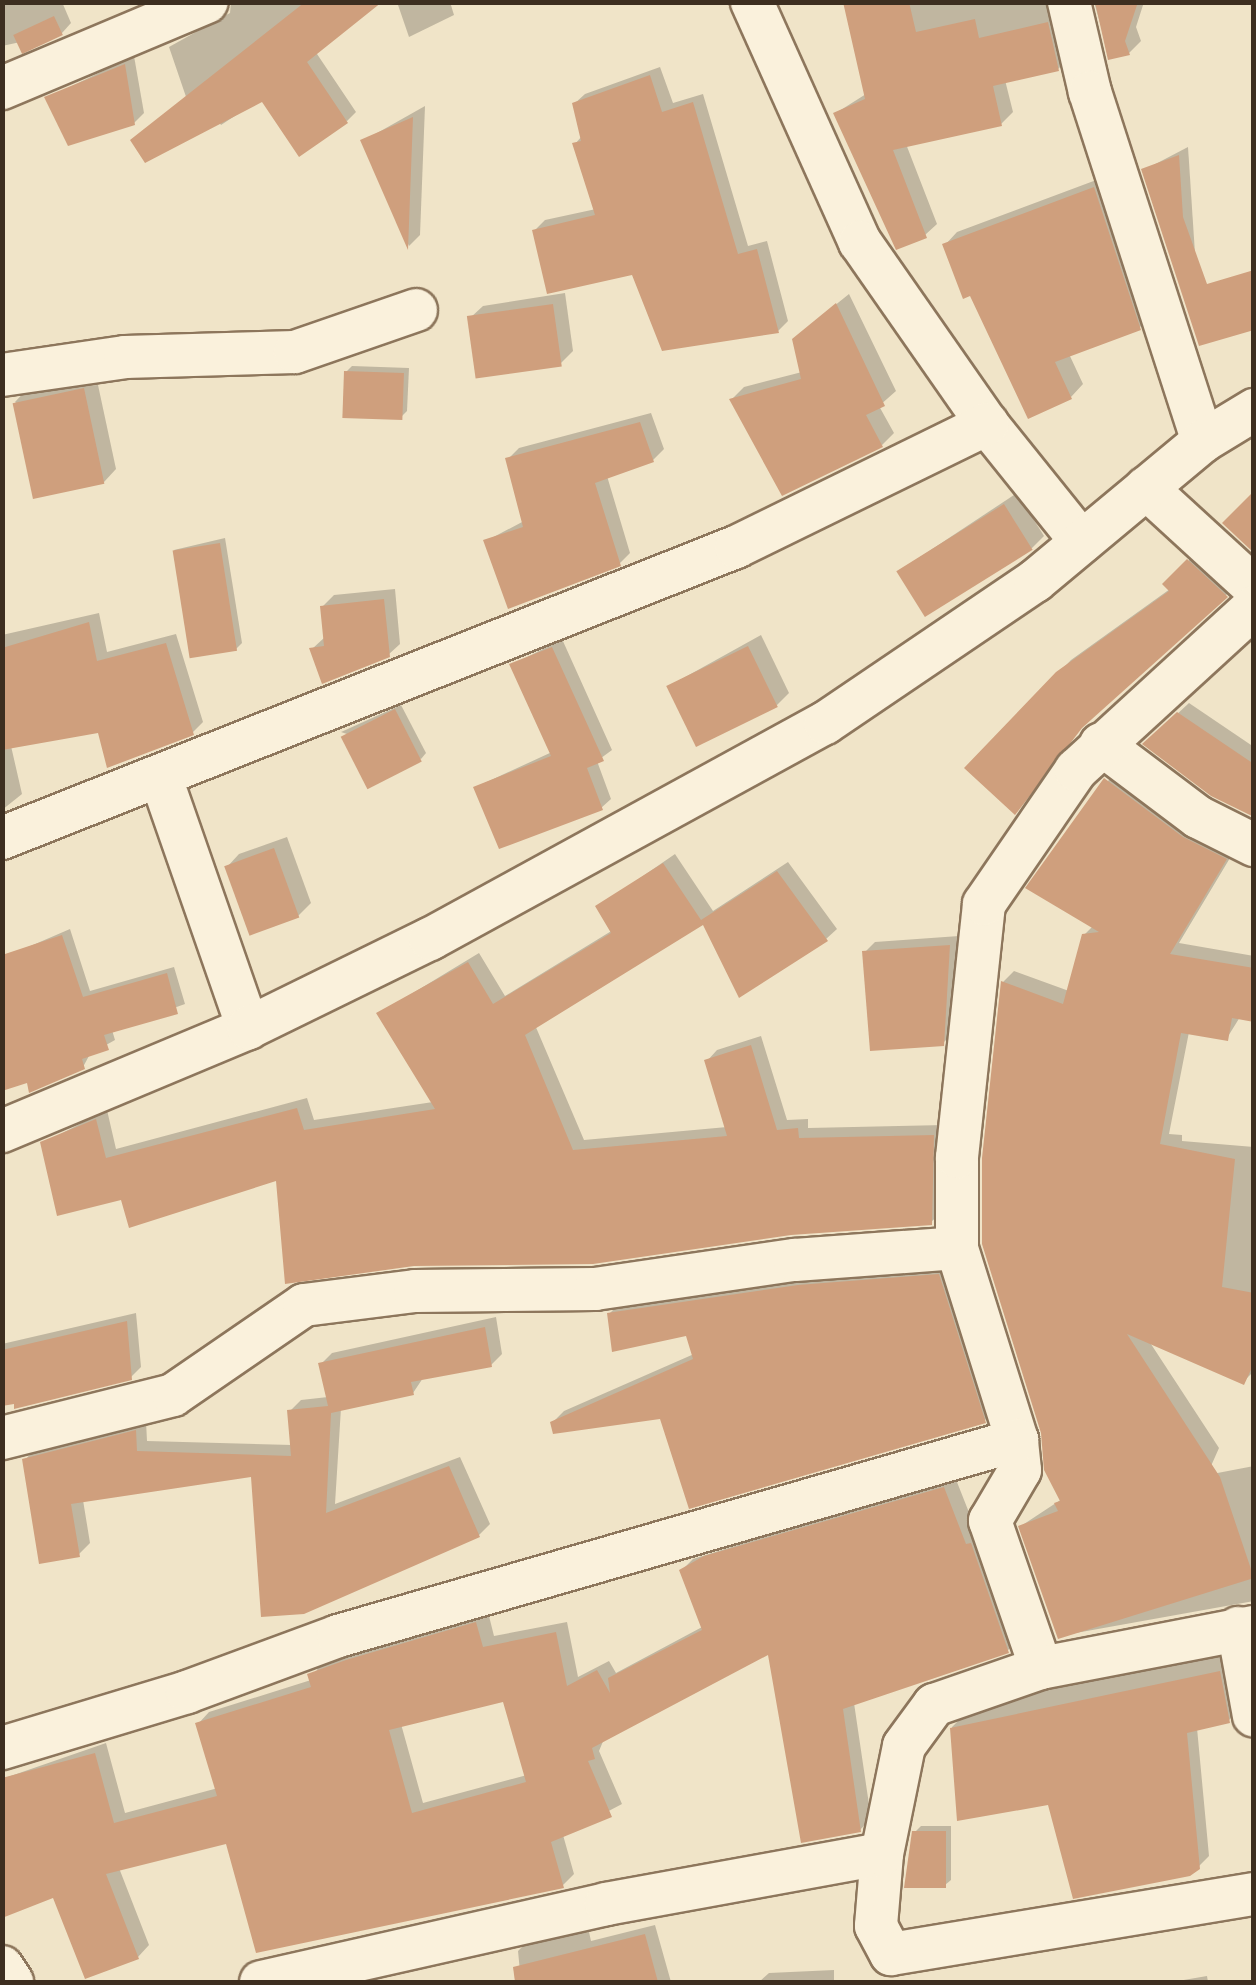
<!DOCTYPE html>
<style>
body{margin:0}
#map{position:relative;width:1256px;height:1985px;overflow:hidden;background:#f0e4c8;font-family:Merriweather,serif}
div>[style]{position:absolute}
.shadow>*{inset:0;background:#0003}
.building>*{inset:0;background:#cf9f7d;transform-origin:0 0}
.roads{filter:drop-shadow(2px 0 #8d765c) drop-shadow(-2px 0 #8d765c) drop-shadow(0 2px #8d765c) drop-shadow(0 -2px #8d765c)}
.street>*{height:42px;margin:-21px;padding:0 21px;transform-origin:21px;border-radius:21px;background:#faf1dc}
span{translate:-50% -50%;white-space:nowrap;text-align:center;line-height:1.15;-webkit-text-stroke:10px #f7eed8;paint-order:stroke}
.frame{position:absolute;inset:0;border:5px solid #3d2e20;pointer-events:none}
</style>
<div id="map">
<div class="shadow">
<div style="clip-path:polygon(2px 2px,62px 2px,71px 23px,62px 33px,2px 46px)"></div>
<div style="clip-path:polygon(231px 2px,376px 2px,315px 51px,356px 112px,347px 121px,262px 98px,221px 125px,216px 117px,197px 129px,169px 47px,230px 13px)"></div>
<div style="clip-path:polygon(397px 2px,450px 2px,454px 15px,409px 37px)"></div>
<div style="clip-path:polygon(848px 2px,1057px 2px,1070px 57px,1058px 69px,1005px 80px,1013px 112px,1001px 124px,906px 144px,937px 224px,925px 235px,836px 113px,866px 94px)"></div>
<div style="clip-path:polygon(1094px 2px,1144px 2px,1136px 27px,1141px 41px,1129px 53px,1110px 57px)"></div>
<div style="clip-path:polygon(134px 56px,144px 113px,134px 123px,47px 98px)"></div>
<div style="clip-path:polygon(660px 67px,673px 103px,703px 94px,748px 246px,767px 241px,788px 321px,778px 331px,534px 231px,545px 220px,596px 209px,575px 144px,582px 136px,574px 104px,585px 94px)"></div>
<div style="clip-path:polygon(425px 106px,420px 235px,409px 246px,363px 141px)"></div>
<div style="clip-path:polygon(1188px 147px,1198px 299px,1144px 170px)"></div>
<div style="clip-path:polygon(1107px 176px,1152px 315px,1139px 328px,1069px 354px,1083px 384px,1071px 397px,945px 245px,957px 232px)"></div>
<div style="clip-path:polygon(565px 293px,573px 351px,560px 364px,470px 318px,483px 306px)"></div>
<div style="clip-path:polygon(849px 294px,896px 391px,879px 406px,894px 433px,882px 445px,732px 399px,744px 387px,802px 372px,808px 327px)"></div>
<div style="clip-path:polygon(352px 366px,409px 368px,407px 411px,401px 417px,346px 372px)"></div>
<div style="clip-path:polygon(98px 385px,116px 469px,104px 482px,15px 402px,27px 389px)"></div>
<div style="clip-path:polygon(651px 413px,664px 449px,653px 460px,607px 476px,630px 553px,619px 564px,486px 541px,524px 521px,508px 459px,519px 448px)"></div>
<div style="clip-path:polygon(1017px 493px,1044px 536px,1032px 548px,899px 571px)"></div>
<div style="clip-path:polygon(225px 538px,242px 643px,236px 649px,174px 550px)"></div>
<div style="clip-path:polygon(1201px 548px,1238px 583px,1226px 595px,1069px 739px,968px 767px,1071px 660px,1170px 589px,1166px 584px)"></div>
<div style="clip-path:polygon(395px 589px,400px 644px,388px 655px,312px 649px,325px 637px,322px 607px,334px 595px)"></div>
<div style="clip-path:polygon(99px 613px,107px 652px,176px 634px,203px 722px,192px 733px,100px 730px,11px 746px,22px 794px,2px 810px,2px 635px)"></div>
<div style="clip-path:polygon(761px 635px,789px 693px,777px 705px,669px 686px)"></div>
<div style="clip-path:polygon(562px 639px,612px 750px,597px 761px,611px 799px,601px 808px,476px 787px,552px 752px,512px 665px)"></div>
<div style="clip-path:polygon(1189px 703px,1254px 747px,1252px 813px,1146px 743px)"></div>
<div style="clip-path:polygon(401px 705px,426px 753px,421px 759px,341px 732px)"></div>
<div style="clip-path:polygon(1117px 769px,1236px 848px,1179px 943px,1254px 956px,1254px 1020px,1240px 1017px,1227px 1038px,1189px 1032px,1169px 1134px,1182px 1135px,1182px 1141px,1254px 1147px,1254px 1371px,1243px 1382px,1149px 1341px,1219px 1448px,1207px 1475px,1254px 1466px,1254px 1601px,1059px 1636px,1021px 1526px,1062px 1499px,984px 1158px,1003px 982px,1014px 971px,1069px 991px,1084px 935px,1093px 926px,1029px 888px)"></div>
<div style="clip-path:polygon(287px 837px,311px 903px,298px 916px,227px 867px,239px 854px)"></div>
<div style="clip-path:polygon(675px 854px,713px 911px,788px 862px,837px 929px,826px 939px,704px 922px,535px 1025px,584px 1140px,727px 1127px,707px 1061px,717px 1050px,761px 1036px,787px 1120px,808px 1119px,808px 1128px,944px 1125px,942px 1212px,931px 1222px,279px 1178px,123px 1197px,43px 1143px,107px 1110px,116px 1149px,307px 1098px,314px 1120px,433px 1102px,380px 1013px,479px 953px,505px 996px,613px 930px,598px 907px)"></div>
<div style="clip-path:polygon(70px 929px,90px 991px,174px 967px,185px 1004px,112px 1030px,115px 1040px,90px 1054px,83px 1067px,28px 1080px,19px 951px)"></div>
<div style="clip-path:polygon(959px 936px,953px 1033px,943px 1043px,865px 952px,875px 942px)"></div>
<div style="clip-path:polygon(950px 1264px,996px 1409px,984px 1421px,662px 1416px,553px 1422px,564px 1411px,694px 1354px,687px 1333px,610px 1313px,621px 1302px,811px 1274px)"></div>
<div style="clip-path:polygon(136px 1313px,141px 1367px,131px 1377px,2px 1398px,2px 1344px)"></div>
<div style="clip-path:polygon(496px 1317px,502px 1354px,491px 1365px,423px 1378px,413px 1393px,341px 1408px,335px 1504px,460px 1457px,490px 1524px,479px 1535px,303px 1611px,253px 1474px,83px 1500px,90px 1543px,79px 1554px,25px 1460px,36px 1448px,146px 1421px,147px 1441px,292px 1445px,290px 1411px,301px 1400px,328px 1397px,321px 1364px,332px 1353px)"></div>
<div style="clip-path:polygon(evenodd,955px 1477px,1019px 1639px,1008px 1650px,854px 1703px,871px 1818px,860px 1830px,770px 1651px,604px 1739px,599px 1751px,622px 1804px,563px 1835px,574px 1874px,562px 1886px,228px 1841px,119px 1868px,149px 1945px,138px 1957px,2px 1779px,106px 1743px,125px 1813px,218px 1788px,198px 1724px,209px 1712px,311px 1680px,321px 1663px,488px 1612px,494px 1636px,567px 1622px,578px 1677px,609px 1661px,616px 1673px,704px 1626px,682px 1570px,693px 1559px,955px 1477px,504px 1699px,527px 1775px,423px 1803px,401px 1724px,504px 1699px)"></div>
<div style="clip-path:polygon(1228px 1650px,1239px 1710px,1229px 1720px,1197px 1728px,1209px 1856px,1198px 1867px,1050px 1802px,959px 1818px,952px 1727px,963px 1716px,1060px 1683px)"></div>
<div style="clip-path:polygon(921px 1826px,951px 1826px,951px 1880px,945px 1885px,915px 1832px)"></div>
<div style="clip-path:polygon(655px 1925px,671px 1982px,521px 1982px,518px 1951px,529px 1940px,589px 1932px,591px 1941px)"></div>
<div style="clip-path:polygon(834px 1970px,834px 1982px,759px 1982px,769px 1973px)"></div>
<div style="clip-path:polygon(1207px 1976px,1208px 1982px,1172px 1982px)"></div>
</div>
<div class="building">
<div style="clip-path:polygon(305px 2px,382px 2px,307px 62px,348px 123px,299px 157px,262px 102px,145px 163px,130px 140px)"></div>
<div style="clip-path:polygon(843px 2px,909px 2px,916px 32px,975px 19px,979px 38px,1048px 22px,1059px 71px,993px 86px,1002px 126px,893px 150px,927px 238px,896px 250px,833px 113px,865px 99px)"></div>
<div style="clip-path:polygon(1095px 2px,1138px 2px,1125px 41px,1130px 55px,1108px 60px)"></div>
<div style="left:54px;top:16px;width:21px;height:45px;rotate:65deg"></div>
<div style="clip-path:polygon(125px 64px,135px 125px,68px 146px,44px 97px)"></div>
<div style="clip-path:polygon(650px 75px,662px 112px,693px 102px,738px 254px,757px 249px,779px 333px,662px 351px,632px 275px,547px 294px,532px 230px,595px 215px,572px 143px,581px 141px,572px 103px)"></div>
<div style="clip-path:polygon(413px 117px,408px 250px,360px 140px)"></div>
<div style="clip-path:polygon(1179px 155px,1183px 217px,1207px 284px,1254px 270px,1254px 330px,1199px 346px,1141px 169px)"></div>
<div style="clip-path:polygon(1094px 187px,1141px 330px,1055px 362px,1072px 399px,1028px 419px,970px 296px,963px 299px,942px 244px)"></div>
<div style="clip-path:polygon(836px 303px,885px 406px,866px 415px,883px 447px,782px 496px,729px 399px,801px 379px,792px 339px)"></div>
<div style="left:553px;top:304px;width:63px;height:87px;rotate:82deg"></div>
<div style="left:344px;top:371px;width:60px;height:47px;rotate:2deg"></div>
<div style="left:84px;top:388px;width:98px;height:73px;rotate:78deg"></div>
<div style="clip-path:polygon(640px 422px,654px 462px,595px 483px,621px 566px,508px 609px,483px 540px,523px 527px,505px 458px)"></div>
<div style="clip-path:polygon(1254px 491px,1254px 553px,1222px 523px)"></div>
<div style="left:1004px;top:504px;width:54px;height:127px;rotate:58deg"></div>
<div style="left:220px;top:543px;width:109px;height:48px;rotate:81deg"></div>
<div style="clip-path:polygon(1187px 559px,1228px 597px,1082px 728px,1015px 815px,964px 768px,1056px 672px,1169px 591px,1162px 584px)"></div>
<div style="clip-path:polygon(384px 599px,390px 657px,322px 684px,309px 648px,324px 646px,320px 606px)"></div>
<div style="clip-path:polygon(89px 622px,97px 661px,166px 643px,194px 735px,107px 768px,98px 733px,2px 750px,2px 648px)"></div>
<div style="left:748px;top:646px;width:68px;height:91px;rotate:64deg"></div>
<div style="clip-path:polygon(552px 647px,604px 761px,587px 768px,603px 810px,499px 849px,473px 787px,551px 756px,509px 664px)"></div>
<div style="left:395px;top:709px;width:59px;height:61px;rotate:63deg"></div>
<div style="clip-path:polygon(1177px 712px,1254px 764px,1252px 816px,1211px 796px,1142px 744px)"></div>
<div style="clip-path:polygon(1104px 778px,1183px 837px,1227px 859px,1170px 954px,1254px 968px,1254px 1022px,1232px 1018px,1228px 1041px,1181px 1033px,1160px 1144px,1235px 1159px,1222px 1287px,1254px 1293px,1254px 1363px,1244px 1385px,1127px 1334px,1220px 1477px,1254px 1578px,1058px 1639px,1018px 1526px,1058px 1511px,1054px 1503px,1060px 1501px,1044px 1470px,1041px 1433px,982px 1244px,982px 1158px,1001px 981px,1063px 1004px,1082px 934px,1099px 932px,1025px 888px)"></div>
<div style="left:274px;top:848px;width:74px;height:53px;rotate:70deg"></div>
<div style="clip-path:polygon(663px 863px,701px 920px,777px 871px,828px 941px,739px 998px,703px 925px,525px 1035px,573px 1150px,727px 1136px,704px 1060px,751px 1045px,777px 1130px,798px 1128px,799px 1138px,934px 1135px,932px 1225px,791px 1235px,593px 1264px,414px 1266px,285px 1284px,276px 1181px,129px 1228px,121px 1200px,57px 1216px,40px 1142px,96px 1119px,106px 1158px,297px 1108px,304px 1130px,435px 1109px,376px 1013px,468px 962px,493px 1004px,611px 933px,595px 906px)"></div>
<div style="clip-path:polygon(62px 935px,83px 997px,167px 973px,178px 1014px,104px 1035px,109px 1050px,82px 1059px,85px 1069px,29px 1093px,27px 1083px,2px 1091px,2px 955px)"></div>
<div style="clip-path:polygon(950px 945px,944px 1046px,870px 1051px,862px 951px)"></div>
<div style="clip-path:polygon(939px 1274px,986px 1423px,689px 1509px,660px 1419px,553px 1434px,550px 1422px,693px 1359px,686px 1336px,612px 1352px,607px 1313px,798px 1285px)"></div>
<div style="clip-path:polygon(127px 1321px,132px 1380px,14px 1409px,14px 1404px,2px 1406px,2px 1350px)"></div>
<div style="clip-path:polygon(485px 1327px,492px 1367px,411px 1382px,414px 1395px,331px 1413px,326px 1513px,449px 1466px,480px 1537px,304px 1614px,261px 1617px,251px 1477px,71px 1504px,80px 1557px,39px 1564px,22px 1459px,136px 1430px,137px 1451px,291px 1456px,287px 1410px,328px 1406px,318px 1363px)"></div>
<div style="clip-path:polygon(evenodd,944px 1487px,966px 1544px,971px 1543px,1009px 1653px,843px 1709px,861px 1832px,801px 1843px,768px 1655px,592px 1748px,595px 1759px,588px 1761px,612px 1817px,551px 1842px,564px 1888px,256px 1953px,226px 1844px,106px 1874px,139px 1959px,85px 1979px,53px 1898px,2px 1918px,2px 1778px,95px 1753px,114px 1823px,217px 1796px,195px 1723px,311px 1687px,307px 1674px,346px 1660px,476px 1622px,483px 1647px,556px 1632px,567px 1686px,597px 1670px,610px 1693px,608px 1678px,702px 1630px,679px 1570px,704px 1556px,944px 1487px,503px 1702px,526px 1782px,412px 1813px,389px 1730px,503px 1702px)"></div>
<div style="clip-path:polygon(1220px 1671px,1230px 1723px,1187px 1733px,1200px 1869px,1190px 1876px,1073px 1899px,1048px 1805px,957px 1821px,950px 1728px)"></div>
<div style="clip-path:polygon(912px 1831px,946px 1831px,946px 1888px,904px 1888px)"></div>
<div style="clip-path:polygon(645px 1934px,658px 1982px,515px 1982px,513px 1967px)"></div>
</div>
<div class="roads">
<div class="street">
<div style="left:752px;top:2px;width:263px;rotate:65.8deg"></div>
<div style="left:860px;top:242px;width:222px;rotate:55.1deg"></div>
<div style="left:987px;top:424px;width:151px;rotate:51.2deg"></div>
<div style="left:1069px;top:2px;width:92px;rotate:76.9deg"></div>
<div style="left:1090px;top:92px;width:367px;rotate:72.1deg"></div>
<div style="left:2px;top:88px;width:222px;rotate:-22.8deg"></div>
<div style="left:2px;top:375px;width:124px;rotate:-8.3deg"></div>
<div style="left:125px;top:357px;width:170px;rotate:-1.7deg"></div>
<div style="left:295px;top:352px;width:128px;rotate:-19.1deg"></div>
<div style="left:1146px;top:488px;width:147px;rotate:42.5deg"></div>
<div style="left:1101px;top:744px;width:121px;rotate:37deg"></div>
<div style="left:1198px;top:817px;width:63px;rotate:26.6deg"></div>
<div style="left:161px;top:778px;width:265px;rotate:70.8deg"></div>
<div style="left:2px;top:838px;width:790px;rotate:-21.63deg"></div>
<div style="left:736px;top:547px;width:280px;rotate:-26.1deg"></div>
<div style="left:2px;top:1131px;width:267px;rotate:-22.7deg"></div>
<div style="left:248px;top:1028px;width:203px;rotate:-26.1deg"></div>
<div style="left:430px;top:939px;width:450px;rotate:-28.7deg"></div>
<div style="left:825px;top:723px;width:254px;rotate:-34.1deg"></div>
<div style="left:1035px;top:581px;width:219px;rotate:-39.8deg"></div>
<div style="left:1203px;top:441px;width:60px;rotate:-31.3deg"></div>
<div style="left:2px;top:1438px;width:176px;rotate:-14.1deg"></div>
<div style="left:173px;top:1395px;width:159px;rotate:-34.5deg"></div>
<div style="left:304px;top:1305px;width:112px;rotate:-7.2deg"></div>
<div style="left:415px;top:1291px;width:180px;rotate:-0.6deg"></div>
<div style="left:595px;top:1289px;width:202px;rotate:-8.3deg"></div>
<div style="left:795px;top:1260px;width:162px;rotate:-4.2deg"></div>
<div style="left:1238px;top:1628px;width:89px;rotate:79.7deg"></div>
<div style="left:1041px;top:1668px;width:156px;rotate:-109.1deg"></div>
<div style="left:990px;top:1521px;width:59px;rotate:-59.5deg"></div>
<div style="left:1020px;top:1470px;width:30px;rotate:-96deg"></div>
<div style="left:1017px;top:1440px;width:201px;rotate:-107.4deg"></div>
<div style="left:957px;top:1248px;width:91px;rotate:-90deg"></div>
<div style="left:957px;top:1157px;width:254px;rotate:-83.9deg"></div>
<div style="left:984px;top:904px;width:163px;rotate:-55.5deg"></div>
<div style="left:1076px;top:770px;width:241px;rotate:-42.5deg"></div>
<div style="left:2px;top:1748px;width:193px;rotate:-16.8deg"></div>
<div style="left:187px;top:1692px;width:161px;rotate:-20.3deg"></div>
<div style="left:338px;top:1636px;width:707px;rotate:-16.1deg"></div>
<div style="left:882px;top:1854px;width:72px;rotate:94.8deg"></div>
<div style="left:876px;top:1926px;width:32px;rotate:62deg"></div>
<div style="left:891px;top:1954px;width:368px;rotate:-9.4deg"></div>
<div style="left:2px;top:1967px;width:18px;rotate:56deg"></div>
<div style="left:261px;top:1982px;width:354px;rotate:-12.7deg"></div>
<div style="left:606px;top:1904px;width:280px;rotate:-10.3deg"></div>
<div style="left:882px;top:1854px;width:110px;rotate:-78.5deg"></div>
<div style="left:904px;top:1746px;width:51px;rotate:-53.8deg"></div>
<div style="left:934px;top:1705px;width:113px;rotate:-19.1deg"></div>
<div style="left:1041px;top:1668px;width:217px;rotate:-10.9deg"></div>
</div>
</div>
<div class="frame"></div>
</div>
